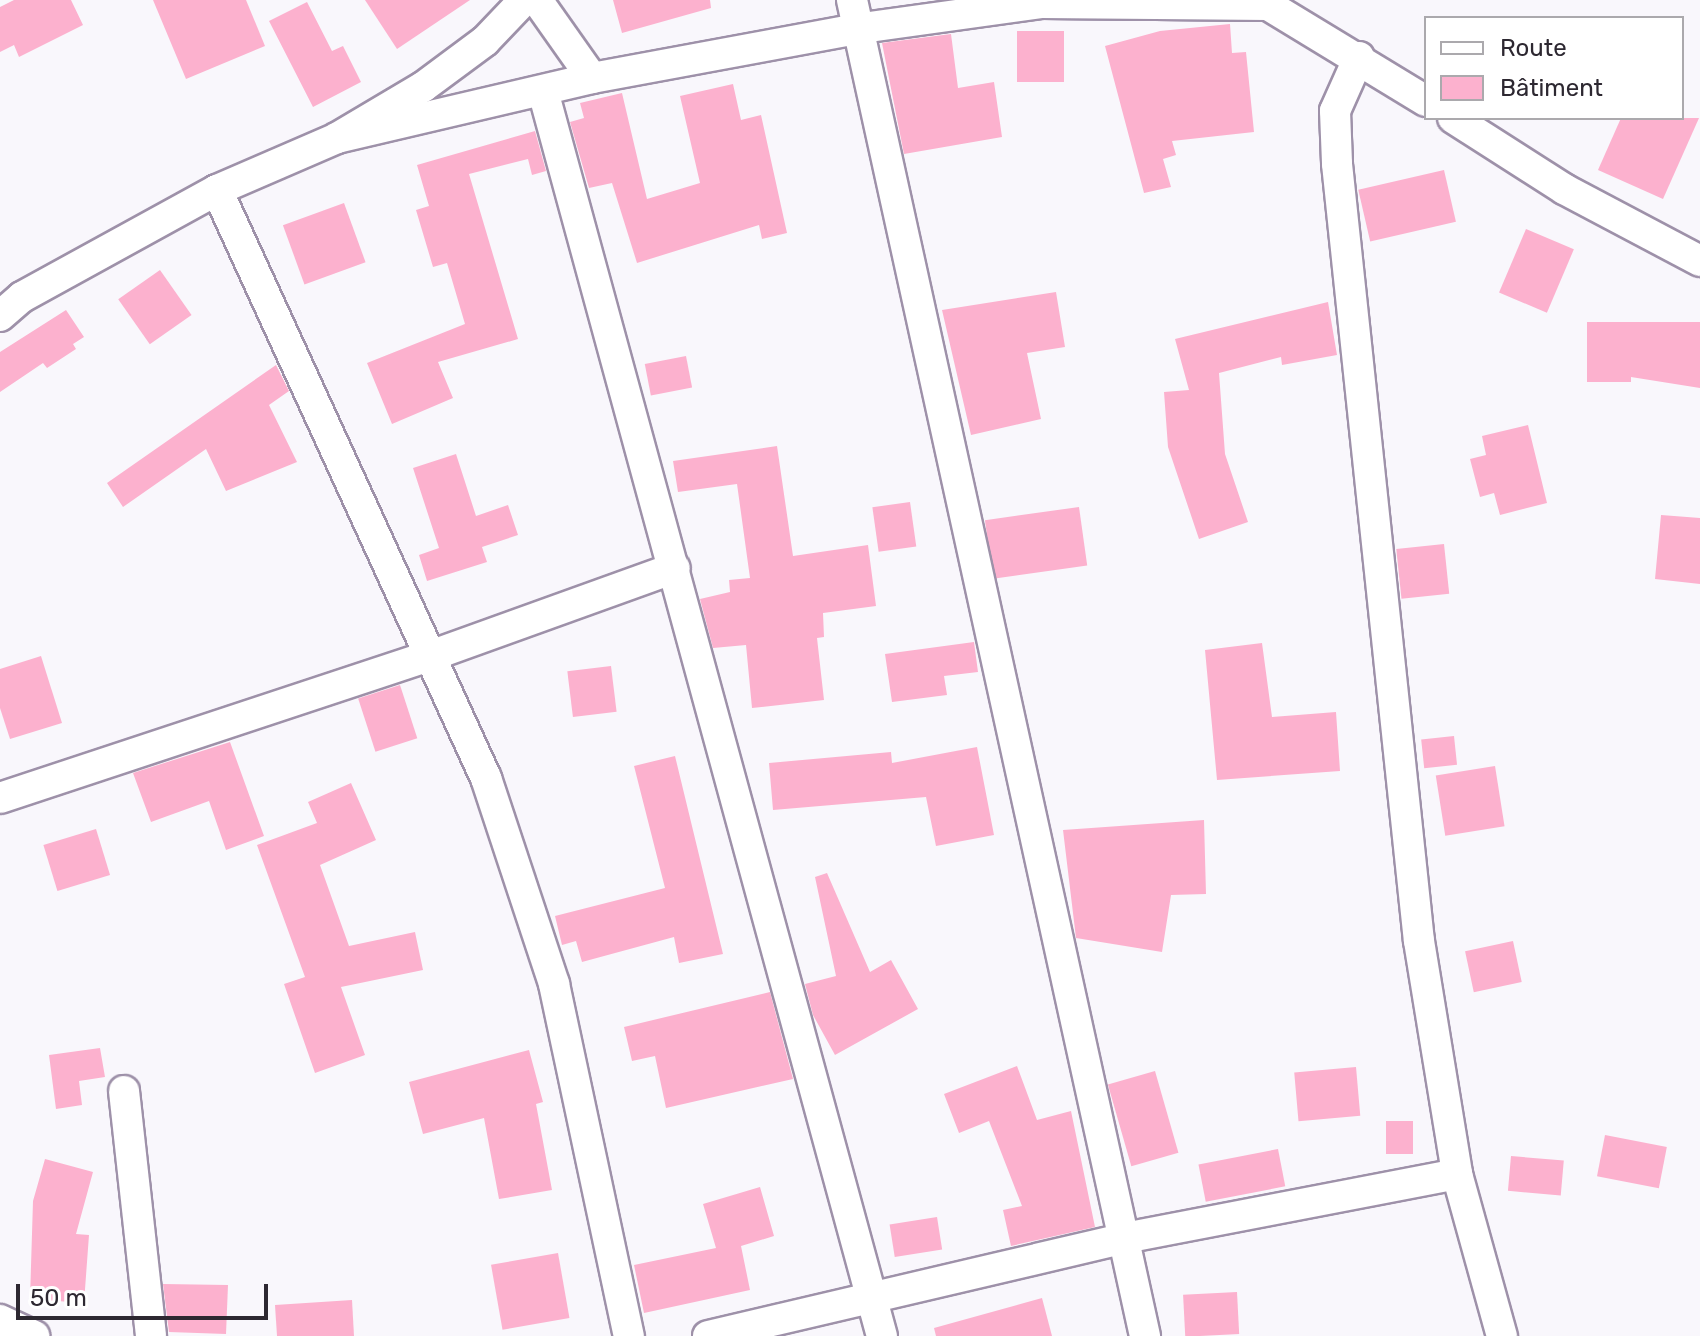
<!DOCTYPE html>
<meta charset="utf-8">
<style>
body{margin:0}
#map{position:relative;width:1700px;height:1336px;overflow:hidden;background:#f9f7fc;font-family:Rubik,sans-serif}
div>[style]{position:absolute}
.building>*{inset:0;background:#fcb1ce;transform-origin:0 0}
.roads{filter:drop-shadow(2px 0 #9e91a9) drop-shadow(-2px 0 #9e91a9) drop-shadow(0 2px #9e91a9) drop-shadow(0 -2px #9e91a9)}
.minor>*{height:30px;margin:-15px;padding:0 15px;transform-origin:15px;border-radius:15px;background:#fff}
span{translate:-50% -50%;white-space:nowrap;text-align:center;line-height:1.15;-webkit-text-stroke:6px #fff;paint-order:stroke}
.legend{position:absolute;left:1424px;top:16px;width:260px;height:104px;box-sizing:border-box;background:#fff;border:2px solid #aba9ad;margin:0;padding:10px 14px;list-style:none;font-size:24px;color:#2d2831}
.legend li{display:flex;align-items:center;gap:16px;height:40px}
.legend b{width:40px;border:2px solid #aba9ad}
.scale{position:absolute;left:16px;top:1284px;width:252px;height:36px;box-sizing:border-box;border:4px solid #2d2831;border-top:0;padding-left:10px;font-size:24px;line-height:28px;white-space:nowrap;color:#2d2831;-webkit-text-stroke:6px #fff;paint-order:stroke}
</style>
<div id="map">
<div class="building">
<div style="clip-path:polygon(14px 0,71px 0,83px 25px,19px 57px,14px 45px,0 52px,0 7px)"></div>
<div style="clip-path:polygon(153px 0,246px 0,265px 46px,186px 79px)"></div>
<div style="clip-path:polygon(365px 0,470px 0,397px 49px)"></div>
<div style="clip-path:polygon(613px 0,710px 0,711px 8px,622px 33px)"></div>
<div style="clip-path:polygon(307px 2px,332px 51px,343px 46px,361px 82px,313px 107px,269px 21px)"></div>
<div style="clip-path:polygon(1230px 24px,1232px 53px,1246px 52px,1254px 132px,1172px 141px,1176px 155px,1163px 159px,1171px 187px,1144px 193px,1105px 46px,1160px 31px)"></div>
<div style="left:1017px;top:31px;width:47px;height:51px"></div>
<div style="clip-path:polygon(951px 34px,958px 88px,994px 82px,1002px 137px,904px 154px,882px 43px)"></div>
<div style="clip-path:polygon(733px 84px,741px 120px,761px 115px,787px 233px,762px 239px,759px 225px,637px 263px,612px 183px,589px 188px,570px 122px,584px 118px,580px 103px,622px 93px,647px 199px,700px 183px,680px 96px)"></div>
<div style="clip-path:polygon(1621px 118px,1699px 118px,1663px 199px,1598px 170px)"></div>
<div style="clip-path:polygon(535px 131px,546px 171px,532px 175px,528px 159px,469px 174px,518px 339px,438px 362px,453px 398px,392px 424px,367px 363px,465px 324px,447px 263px,433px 267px,416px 210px,429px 206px,417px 165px)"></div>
<div style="left:1444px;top:170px;width:53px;height:88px;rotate:77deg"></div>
<div style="left:344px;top:203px;width:63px;height:65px;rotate:70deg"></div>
<div style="left:1526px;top:229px;width:52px;height:69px;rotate:23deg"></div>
<div style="left:160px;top:270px;width:55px;height:51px;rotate:55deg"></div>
<div style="clip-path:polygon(1056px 292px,1065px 347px,1027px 353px,1041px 419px,971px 435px,942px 310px)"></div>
<div style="clip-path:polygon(1328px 302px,1337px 355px,1282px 365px,1281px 357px,1219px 373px,1225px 454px,1248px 522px,1199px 539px,1168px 447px,1164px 392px,1189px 390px,1175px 339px)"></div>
<div style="clip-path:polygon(66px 310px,84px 337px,73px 344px,76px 349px,47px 368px,43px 363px,0 392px,0 352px)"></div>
<div style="clip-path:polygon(1587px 322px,1700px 322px,1700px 388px,1631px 377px,1631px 382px,1587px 382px)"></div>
<div style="left:686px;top:356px;width:32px;height:42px;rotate:79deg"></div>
<div style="clip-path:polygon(276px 365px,289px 391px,269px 405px,297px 462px,226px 491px,206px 449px,123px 507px,107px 483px)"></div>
<div style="clip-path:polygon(1528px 425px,1547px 503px,1500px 515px,1494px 493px,1480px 497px,1470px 459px,1486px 455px,1482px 436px)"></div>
<div style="clip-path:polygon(777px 446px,793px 556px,868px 545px,876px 606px,823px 613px,824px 637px,817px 638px,824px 700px,752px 708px,746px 645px,713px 648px,700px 599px,730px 592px,729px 580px,750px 578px,737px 484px,678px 492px,673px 461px)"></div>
<div style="clip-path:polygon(456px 454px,476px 516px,508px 505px,518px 535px,482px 547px,487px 562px,427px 581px,419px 555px,439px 548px,413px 468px)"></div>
<div style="left:910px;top:502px;width:45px;height:38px;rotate:82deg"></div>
<div style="left:1079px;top:507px;width:59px;height:95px;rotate:82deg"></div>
<div style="clip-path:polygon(1661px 515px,1700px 518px,1700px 584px,1655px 579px)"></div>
<div style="left:1444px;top:544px;width:50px;height:48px;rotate:84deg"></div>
<div style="clip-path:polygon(974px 642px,978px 672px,944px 676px,947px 695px,892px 702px,885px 654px)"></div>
<div style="clip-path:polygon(1262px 643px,1272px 717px,1336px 712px,1340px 771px,1217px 780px,1205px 650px)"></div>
<div style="clip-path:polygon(41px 656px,62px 723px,10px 739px,0 708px,0 669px)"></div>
<div style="left:611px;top:666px;width:46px;height:44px;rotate:83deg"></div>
<div style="left:400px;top:685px;width:56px;height:44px;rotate:72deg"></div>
<div style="left:1454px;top:736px;width:29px;height:33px;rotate:84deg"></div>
<div style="clip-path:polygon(230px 742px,264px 836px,226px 850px,209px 801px,151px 822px,133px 773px)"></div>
<div style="clip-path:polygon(977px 747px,994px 835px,936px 846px,926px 797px,773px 810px,769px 763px,891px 752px,892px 763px)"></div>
<div style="clip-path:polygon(675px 756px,723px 954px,679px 963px,674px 937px,582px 962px,576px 941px,562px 945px,555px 916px,665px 888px,634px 766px)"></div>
<div style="left:1495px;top:766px;width:61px;height:60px;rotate:81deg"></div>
<div style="clip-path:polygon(351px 783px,376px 840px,320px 865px,349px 946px,415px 932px,423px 970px,341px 987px,365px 1055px,315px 1073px,284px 984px,305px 977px,257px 845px,317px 823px,308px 802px)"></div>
<div style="clip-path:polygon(1204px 820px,1206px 894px,1171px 895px,1162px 952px,1076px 938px,1063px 830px)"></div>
<div style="left:96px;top:829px;width:48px;height:55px;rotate:73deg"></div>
<div style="clip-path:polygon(827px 873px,870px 972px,891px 960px,918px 1009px,835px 1055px,813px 1015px,805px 984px,836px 976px,815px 877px)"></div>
<div style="left:1513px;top:941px;width:42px;height:49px;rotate:78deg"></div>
<div style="clip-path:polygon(770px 992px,793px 1079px,666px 1108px,655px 1056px,632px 1061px,624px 1027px)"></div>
<div style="clip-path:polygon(100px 1048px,105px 1077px,79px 1081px,82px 1105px,56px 1109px,49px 1055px)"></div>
<div style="clip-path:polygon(529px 1050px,543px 1102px,536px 1104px,552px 1190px,499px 1199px,484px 1118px,423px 1134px,409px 1082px)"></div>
<div style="clip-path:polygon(1017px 1066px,1037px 1120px,1071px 1111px,1095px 1227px,1011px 1246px,1003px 1210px,1022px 1206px,989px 1121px,959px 1133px,944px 1094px)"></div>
<div style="left:1356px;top:1067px;width:49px;height:62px;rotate:85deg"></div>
<div style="left:1155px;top:1071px;width:85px;height:49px;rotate:74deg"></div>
<div style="left:1386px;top:1121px;width:27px;height:33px"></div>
<div style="left:1605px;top:1135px;width:63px;height:42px;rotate:11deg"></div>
<div style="left:1278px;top:1149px;width:38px;height:81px;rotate:79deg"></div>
<div style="left:1511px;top:1156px;width:53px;height:35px;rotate:5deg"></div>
<div style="clip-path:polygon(45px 1159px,93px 1172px,76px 1234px,89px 1235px,84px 1303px,30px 1299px,33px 1201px)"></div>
<div style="clip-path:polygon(760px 1187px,774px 1236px,741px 1246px,750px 1290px,644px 1313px,634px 1265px,716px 1248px,703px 1204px)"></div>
<div style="left:937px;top:1217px;width:33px;height:48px;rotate:81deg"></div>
<div style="left:558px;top:1253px;width:66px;height:68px;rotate:80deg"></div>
<div style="clip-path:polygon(163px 1284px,228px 1285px,226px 1334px,169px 1332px)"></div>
<div style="left:1237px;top:1292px;width:42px;height:54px;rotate:87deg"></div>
<div style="clip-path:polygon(1042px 1298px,1052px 1336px,936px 1336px,934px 1328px)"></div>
<div style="clip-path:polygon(352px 1300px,354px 1336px,277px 1336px,275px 1305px)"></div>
</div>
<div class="roads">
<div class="minor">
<div style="left:537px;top:0;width:95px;rotate:54.8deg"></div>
<div style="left:852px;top:0;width:1368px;rotate:77.63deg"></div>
<div style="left:1359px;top:57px;width:59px;rotate:114deg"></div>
<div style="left:1335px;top:111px;width:53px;rotate:87.8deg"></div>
<div style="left:1337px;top:164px;width:781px;rotate:83.98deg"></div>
<div style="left:1419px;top:941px;width:236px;rotate:80.7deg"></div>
<div style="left:1457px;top:1174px;width:168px;rotate:74.5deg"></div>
<div style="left:543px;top:91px;width:1290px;rotate:74.77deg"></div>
<div style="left:1453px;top:118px;width:132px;rotate:32.6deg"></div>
<div style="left:1564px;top:189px;width:154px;rotate:27.9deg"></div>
<div style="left:337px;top:138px;width:262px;rotate:-13.2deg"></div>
<div style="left:592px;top:78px;width:275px;rotate:-10.5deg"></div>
<div style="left:862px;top:28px;width:182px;rotate:-7.9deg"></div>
<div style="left:1042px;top:3px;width:226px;rotate:0.5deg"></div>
<div style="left:1268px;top:5px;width:185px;rotate:31.3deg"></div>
<div style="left:217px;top:190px;width:647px;rotate:65.42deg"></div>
<div style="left:486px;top:778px;width:217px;rotate:71.7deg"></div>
<div style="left:554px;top:984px;width:360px;rotate:78deg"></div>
<div style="left:0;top:316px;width:29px;rotate:-41deg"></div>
<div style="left:22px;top:297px;width:222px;rotate:-28.8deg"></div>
<div style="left:217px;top:190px;width:131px;rotate:-23.4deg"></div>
<div style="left:337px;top:138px;width:100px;rotate:-30.7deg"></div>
<div style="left:423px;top:87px;width:77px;rotate:-36.6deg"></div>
<div style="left:485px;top:41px;width:57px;rotate:-46.4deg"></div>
<div style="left:0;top:798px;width:453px;rotate:-18.3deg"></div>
<div style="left:430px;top:656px;width:260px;rotate:-19.8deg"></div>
<div style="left:124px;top:1091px;width:246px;rotate:83.7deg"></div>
<div style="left:0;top:1320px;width:38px;rotate:25deg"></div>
<div style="left:708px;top:1336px;width:428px;rotate:-13.2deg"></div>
<div style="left:1125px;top:1238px;width:338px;rotate:-10.9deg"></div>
</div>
</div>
<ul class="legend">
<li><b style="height:10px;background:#fff"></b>Route</li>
<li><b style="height:22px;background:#fcb1ce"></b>Bâtiment</li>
</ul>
<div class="scale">50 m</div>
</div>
